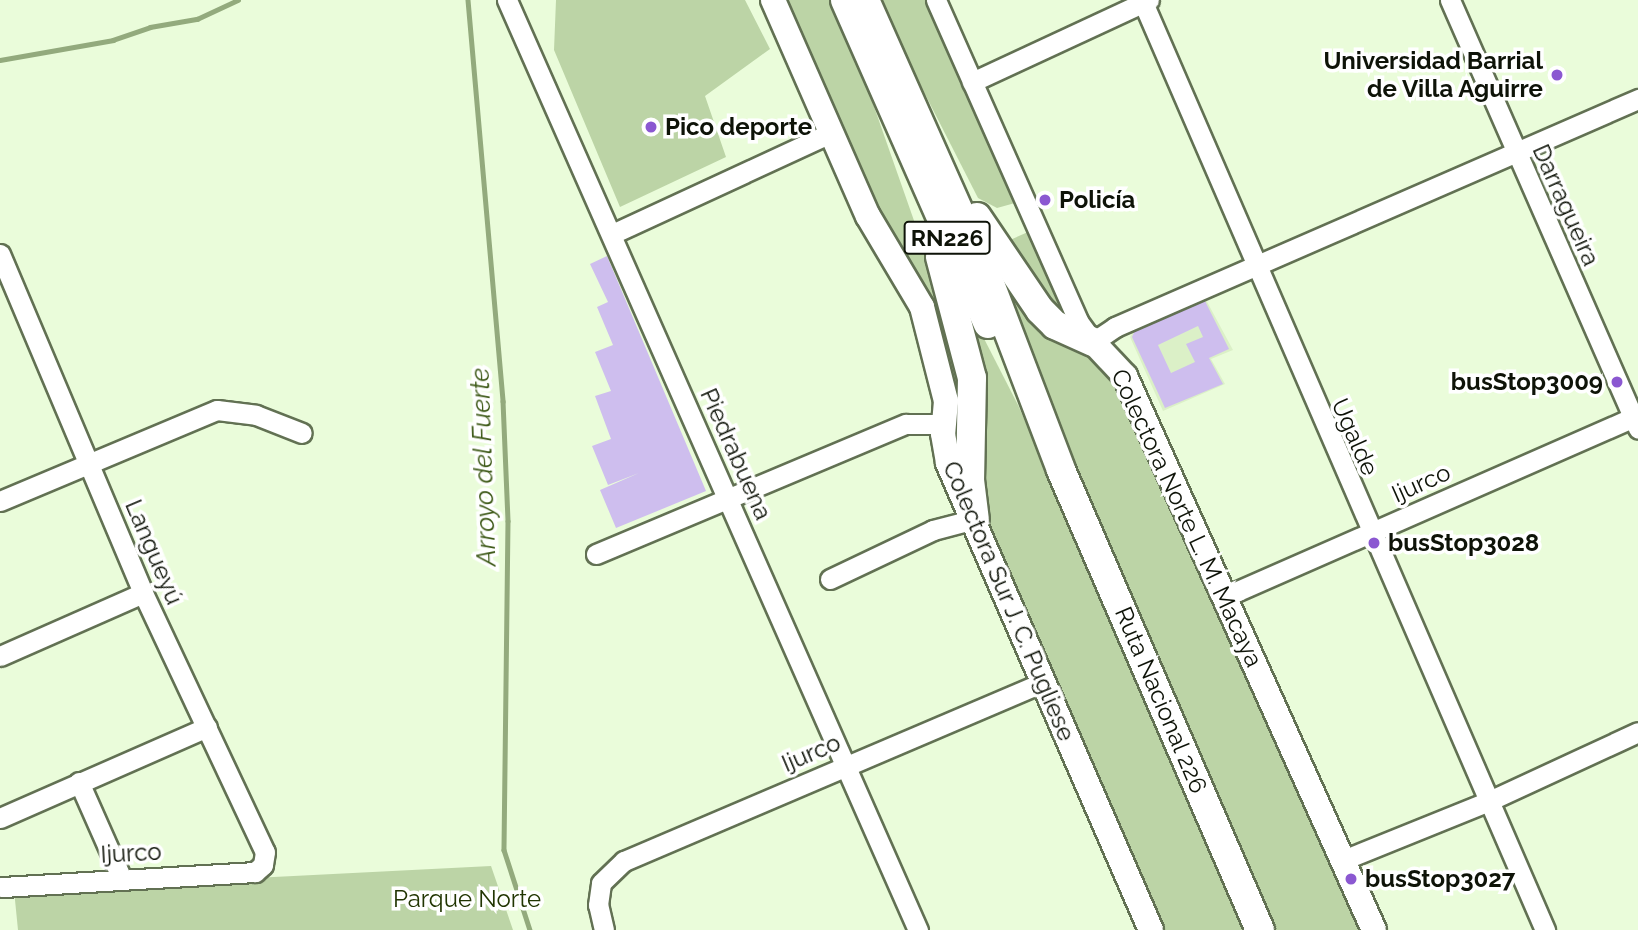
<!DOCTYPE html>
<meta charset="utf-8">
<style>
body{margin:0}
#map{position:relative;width:1638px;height:930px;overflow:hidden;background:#eafcda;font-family:Raleway,sans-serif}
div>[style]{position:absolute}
.built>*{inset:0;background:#dbf0c7}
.green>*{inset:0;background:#bcd4a6}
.stream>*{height:4.5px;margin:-2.25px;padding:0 2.25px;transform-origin:2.25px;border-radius:2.25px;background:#93aa7d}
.building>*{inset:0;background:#cebeee}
.roads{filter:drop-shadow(2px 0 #627153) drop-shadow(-2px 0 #627153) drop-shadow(0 2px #627153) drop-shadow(0 -2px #627153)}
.minor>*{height:19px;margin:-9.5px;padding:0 9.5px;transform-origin:9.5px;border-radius:9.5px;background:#fff}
.major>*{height:24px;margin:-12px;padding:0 12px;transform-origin:12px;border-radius:12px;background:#fff}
.highway>*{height:28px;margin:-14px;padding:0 14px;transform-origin:14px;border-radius:14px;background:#fff}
.dots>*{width:19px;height:19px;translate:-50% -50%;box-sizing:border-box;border:4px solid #fff;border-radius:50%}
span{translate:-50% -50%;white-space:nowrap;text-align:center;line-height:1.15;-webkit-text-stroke:7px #fff;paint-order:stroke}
.shield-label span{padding:2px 5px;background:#fff;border:2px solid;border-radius:5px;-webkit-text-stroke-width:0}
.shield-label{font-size:23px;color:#0e1308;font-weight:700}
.poi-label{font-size:24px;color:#0e1308;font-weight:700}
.right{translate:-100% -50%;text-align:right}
.left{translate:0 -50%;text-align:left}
.street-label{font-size:24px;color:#0e1308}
.park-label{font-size:24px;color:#213502}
.water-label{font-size:26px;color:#3d5917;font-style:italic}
</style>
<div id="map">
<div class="built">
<div style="clip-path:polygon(1205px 298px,1233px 350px,1211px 359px,1225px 384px,1163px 411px,1130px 337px,1135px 328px)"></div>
</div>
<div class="green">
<div style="clip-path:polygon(556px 0,745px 0,770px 49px,705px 96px,726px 157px,620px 207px,554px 50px)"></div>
<div style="clip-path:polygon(782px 0,834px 0,851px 41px,958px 346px,962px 457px,886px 237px)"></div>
<div style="clip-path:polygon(877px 0,927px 0,1015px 203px,997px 208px,978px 198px)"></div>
<div style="clip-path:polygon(1028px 232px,1067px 319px,1064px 323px,1003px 243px)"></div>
<div style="clip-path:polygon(986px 246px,1071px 347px,1110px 371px,1362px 930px,1270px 930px,1055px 429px)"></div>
<div style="clip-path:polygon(954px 280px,1018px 405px,1247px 930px,1156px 930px,987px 532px)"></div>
<div style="clip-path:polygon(491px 866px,513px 930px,18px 930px,14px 890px)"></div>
</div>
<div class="stream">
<div style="left:468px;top:0;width:403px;rotate:85deg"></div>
<div style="left:503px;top:401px;width:120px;rotate:87.6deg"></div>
<div style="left:508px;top:521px;width:329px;rotate:90.7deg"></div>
<div style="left:504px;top:850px;width:84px;rotate:72deg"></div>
<div style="left:0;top:60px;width:115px;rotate:-10deg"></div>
<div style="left:113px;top:40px;width:39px;rotate:-19deg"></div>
<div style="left:150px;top:27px;width:48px;rotate:-9.7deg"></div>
<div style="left:197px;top:19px;width:45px;rotate:-24.9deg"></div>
</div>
<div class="building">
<div style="clip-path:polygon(607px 256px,706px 491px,616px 528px,600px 490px,639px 473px,608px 485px,592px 446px,611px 439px,595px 396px,611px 391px,595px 352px,613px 345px,597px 307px,608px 302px,590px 264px)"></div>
<div style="clip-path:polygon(evenodd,1204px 299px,1229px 349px,1209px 358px,1223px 384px,1165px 408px,1132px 337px,1136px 328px,1204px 299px,1198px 326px,1203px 337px,1186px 344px,1195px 362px,1171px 373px,1158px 345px,1198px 326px)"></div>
</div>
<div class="roads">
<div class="minor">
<div style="left:507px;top:0;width:1017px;rotate:66.16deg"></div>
<div style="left:936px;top:0;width:351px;rotate:66.1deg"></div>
<div style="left:1078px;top:321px;width:26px;rotate:54deg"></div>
<div style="left:1093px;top:342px;width:27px;rotate:-34deg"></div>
<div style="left:1115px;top:327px;width:571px;rotate:-23.55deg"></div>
<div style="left:1142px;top:0;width:1014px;rotate:66.57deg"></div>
<div style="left:1450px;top:0;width:468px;rotate:66.3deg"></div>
<div style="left:972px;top:82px;width:195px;rotate:-24.9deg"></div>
<div style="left:612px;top:234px;width:241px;rotate:-24.8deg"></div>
<div style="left:0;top:254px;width:368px;rotate:67.1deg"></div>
<div style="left:143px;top:593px;width:286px;rotate:64.8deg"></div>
<div style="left:265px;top:852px;width:13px;rotate:99deg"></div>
<div style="left:263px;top:865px;width:11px;rotate:139deg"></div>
<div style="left:255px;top:872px;width:255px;rotate:176.6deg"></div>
<div style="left:0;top:501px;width:235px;rotate:-22.8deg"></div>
<div style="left:217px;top:410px;width:39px;rotate:7deg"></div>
<div style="left:256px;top:415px;width:49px;rotate:21.4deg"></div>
<div style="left:596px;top:554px;width:336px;rotate:-22.8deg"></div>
<div style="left:906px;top:424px;width:38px"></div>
<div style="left:830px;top:579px;width:114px;rotate:-25.4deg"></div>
<div style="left:933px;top:530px;width:43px;rotate:-14.7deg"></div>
<div style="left:1224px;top:597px;width:452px;rotate:-23.7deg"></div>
<div style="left:0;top:656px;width:156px;rotate:-23.8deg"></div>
<div style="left:79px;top:782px;width:104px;rotate:66.1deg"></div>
<div style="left:0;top:818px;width:226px;rotate:-23.7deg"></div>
<div style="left:1343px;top:860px;width:157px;rotate:-22deg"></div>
<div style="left:1489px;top:801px;width:164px;rotate:-24.8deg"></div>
<div style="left:604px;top:930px;width:26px;rotate:-103deg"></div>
<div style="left:598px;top:905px;width:22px;rotate:-82deg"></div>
<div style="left:601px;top:883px;width:32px;rotate:-44deg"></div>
<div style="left:624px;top:861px;width:456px;rotate:-23.1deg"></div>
</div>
<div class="major">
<div style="left:773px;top:0;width:236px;rotate:66.3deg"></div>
<div style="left:868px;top:216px;width:106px;rotate:59.3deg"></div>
<div style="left:922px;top:307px;width:97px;rotate:75.7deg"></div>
<div style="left:946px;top:401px;width:33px;rotate:95deg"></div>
<div style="left:943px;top:434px;width:29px;rotate:80deg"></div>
<div style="left:948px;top:463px;width:509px;rotate:66.51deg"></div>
<div style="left:1093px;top:342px;width:47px;rotate:46.7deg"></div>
<div style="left:1125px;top:376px;width:607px;rotate:65.8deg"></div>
</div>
<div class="highway">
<div style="left:845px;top:0;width:354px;rotate:66.2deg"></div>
<div style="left:865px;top:0;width:285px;rotate:66deg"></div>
<div style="left:981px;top:260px;width:225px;rotate:69.1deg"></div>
<div style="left:1061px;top:470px;width:501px;rotate:66.61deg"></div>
<div style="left:977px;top:217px;width:112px;rotate:55.9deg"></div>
<div style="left:1040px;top:310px;width:21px;rotate:45deg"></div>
<div style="left:1055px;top:325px;width:42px;rotate:24.1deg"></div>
<div style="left:940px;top:257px;width:125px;rotate:75.2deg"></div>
<div style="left:972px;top:378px;width:102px;rotate:91.1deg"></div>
<div style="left:970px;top:480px;width:39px;rotate:83deg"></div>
</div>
</div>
<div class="dots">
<div style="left:1557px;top:75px;background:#8b58d1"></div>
<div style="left:651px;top:127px;background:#8b58d1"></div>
<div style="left:1045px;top:200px;background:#8b58d1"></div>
<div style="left:1617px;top:382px;background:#8b58d1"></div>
<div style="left:1374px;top:543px;background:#8b58d1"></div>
<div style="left:1351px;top:879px;background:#8b58d1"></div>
</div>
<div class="shield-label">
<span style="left:947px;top:238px">RN226</span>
</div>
<div class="poi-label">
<span class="right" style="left:1543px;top:75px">Universidad Barrial<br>de Villa Aguirre</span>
<span class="left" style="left:665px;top:127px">Pico deporte</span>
<span class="left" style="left:1059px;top:200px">Policía</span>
<span class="right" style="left:1603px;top:382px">busStop3009</span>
<span class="left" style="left:1388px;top:543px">busStop3028</span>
<span class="left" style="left:1365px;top:879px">busStop3027</span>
</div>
<div class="street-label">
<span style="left:1566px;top:205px;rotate:66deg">Darragueira</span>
<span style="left:1355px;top:437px;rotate:66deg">Ugalde</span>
<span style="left:736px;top:454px;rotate:66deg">Piedrabuena</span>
<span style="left:1421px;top:483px;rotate:-24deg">Ijurco</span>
<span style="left:1187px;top:518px;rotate:65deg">Colectora Norte L. M. Macaya</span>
<span style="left:154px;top:552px;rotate:67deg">Langueyú</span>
<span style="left:1009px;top:601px;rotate:67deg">Colectora Sur J. C. Pugliese</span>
<span style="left:1161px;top:700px;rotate:67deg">Ruta Nacional 226</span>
<span style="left:811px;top:753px;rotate:-23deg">Ijurco</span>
<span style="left:131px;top:853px;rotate:-3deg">Ijurco</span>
</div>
<div class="park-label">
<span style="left:467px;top:899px">Parque Norte</span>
</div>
<div class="water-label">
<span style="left:484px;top:467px;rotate:-92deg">Arroyo del Fuerte</span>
</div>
</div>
